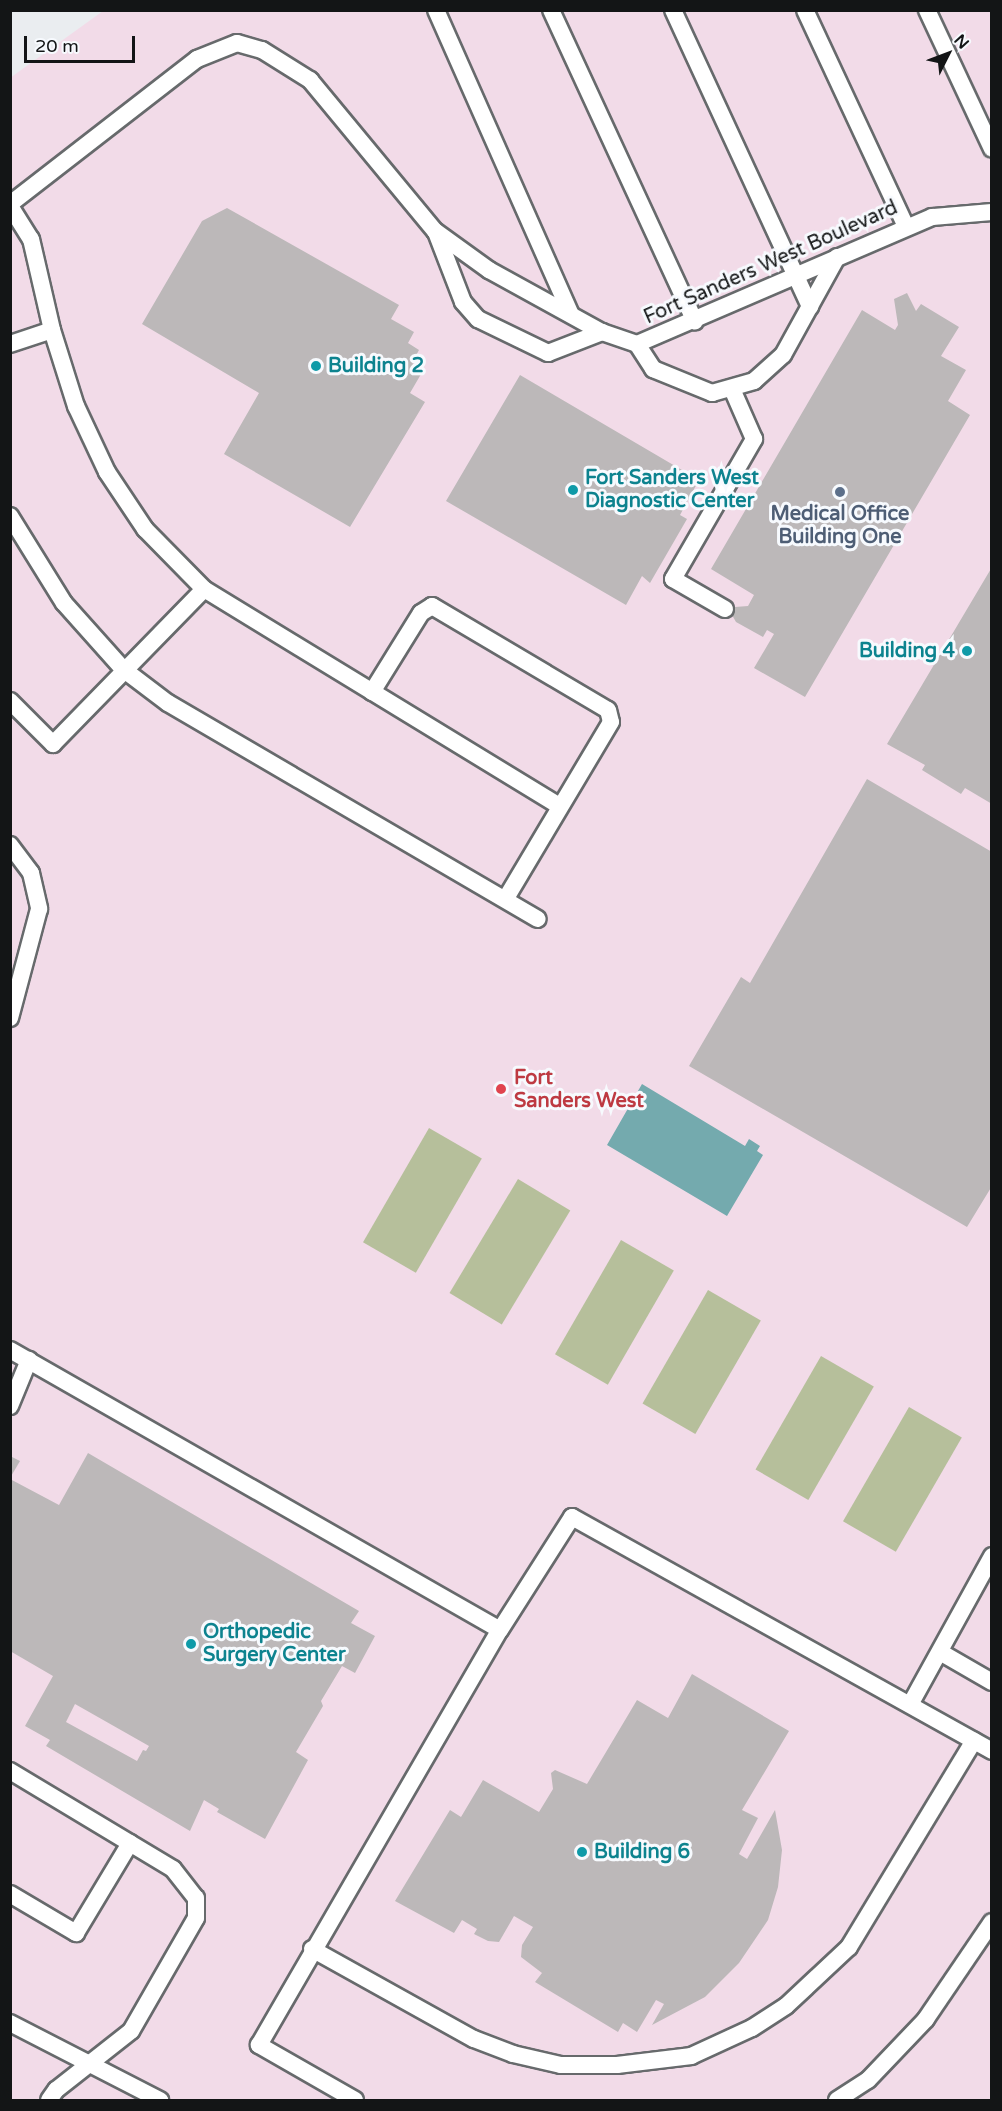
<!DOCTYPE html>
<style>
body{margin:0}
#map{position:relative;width:1002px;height:2111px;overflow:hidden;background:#eaedf0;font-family:"Varela Round",sans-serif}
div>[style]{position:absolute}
.medical>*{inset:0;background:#f2dbe8}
.green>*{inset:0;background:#b6bf9b;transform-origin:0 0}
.water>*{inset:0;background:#74aaae}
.building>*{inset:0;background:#bcb8b9}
.roads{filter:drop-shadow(2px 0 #676a6c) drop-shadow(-2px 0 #676a6c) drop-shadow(0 2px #676a6c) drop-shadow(0 -2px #676a6c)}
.lane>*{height:16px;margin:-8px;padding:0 8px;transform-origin:8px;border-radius:8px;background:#fff}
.dots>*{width:16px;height:16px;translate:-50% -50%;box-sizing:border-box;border:3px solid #f7fafe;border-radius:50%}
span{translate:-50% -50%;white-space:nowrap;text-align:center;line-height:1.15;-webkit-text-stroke:6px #f7fafe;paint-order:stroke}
.street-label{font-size:20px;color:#131516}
.culture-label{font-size:20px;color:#0d838f;font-weight:700}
.left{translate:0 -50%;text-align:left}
.right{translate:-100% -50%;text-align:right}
.service-label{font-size:20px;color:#4e5e75;font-weight:700}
.health-label{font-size:20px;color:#be3a42;font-weight:700}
.frame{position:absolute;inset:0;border:12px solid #131516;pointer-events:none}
.north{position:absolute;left:918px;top:24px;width:60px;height:60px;-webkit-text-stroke:4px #f7fafe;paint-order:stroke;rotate:48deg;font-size:16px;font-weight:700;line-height:24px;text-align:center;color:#131516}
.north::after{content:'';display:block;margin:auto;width:21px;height:27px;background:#131516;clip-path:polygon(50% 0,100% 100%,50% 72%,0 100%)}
.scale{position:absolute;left:24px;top:36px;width:111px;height:27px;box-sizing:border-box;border:3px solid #131516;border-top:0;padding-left:8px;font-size:18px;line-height:21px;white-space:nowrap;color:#131516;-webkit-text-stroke:4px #f7fafe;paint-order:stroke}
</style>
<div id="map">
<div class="medical">
<div style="clip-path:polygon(103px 11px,991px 11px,991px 2100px,11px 2100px,10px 78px)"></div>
</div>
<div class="green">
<div style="left:429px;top:1128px;width:61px;height:132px;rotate:30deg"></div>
<div style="left:518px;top:1179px;width:61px;height:133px;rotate:31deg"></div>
<div style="left:621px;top:1240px;width:61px;height:132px;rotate:30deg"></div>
<div style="left:708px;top:1290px;width:61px;height:131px;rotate:30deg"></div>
<div style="left:821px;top:1356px;width:61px;height:131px;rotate:30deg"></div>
<div style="left:909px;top:1407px;width:61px;height:132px;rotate:30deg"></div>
</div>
<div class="water">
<div style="clip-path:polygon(642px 1084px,745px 1146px,749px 1139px,760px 1146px,757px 1151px,763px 1155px,727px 1216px,607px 1145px)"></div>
</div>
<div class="building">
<div style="clip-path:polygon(227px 208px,399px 305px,391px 319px,414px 332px,408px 343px,419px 350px,412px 363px,424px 369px,410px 393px,425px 402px,350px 527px,224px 454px,259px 393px,142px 324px,202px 221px)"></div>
<div style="clip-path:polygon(907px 293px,916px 311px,921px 304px,959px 327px,941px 356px,966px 370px,948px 401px,970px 415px,805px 697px,754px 668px,774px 634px,767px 630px,763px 637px,736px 622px,732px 615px,735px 607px,748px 606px,754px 595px,711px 569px,862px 310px,895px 330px,898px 325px,894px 299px)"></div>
<div style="clip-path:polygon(520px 375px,699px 480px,680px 515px,687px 519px,650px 583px,642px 576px,626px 605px,446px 501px)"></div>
<div style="clip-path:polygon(992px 567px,992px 804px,965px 788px,961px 794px,922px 770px,925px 765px,887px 744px)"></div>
<div style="clip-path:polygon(867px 779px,992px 852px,992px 1186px,967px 1227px,689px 1066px,741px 977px,750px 983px)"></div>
<div style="clip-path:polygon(evenodd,88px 1453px,359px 1611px,351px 1623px,375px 1636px,355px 1673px,342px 1666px,321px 1701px,323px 1706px,296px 1752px,308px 1760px,265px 1839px,217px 1812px,219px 1809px,204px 1800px,190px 1831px,46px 1746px,50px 1740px,25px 1726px,53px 1676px,10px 1651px,10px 1479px,59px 1505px,88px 1453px,75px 1704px,149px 1746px,146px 1751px,143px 1750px,137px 1761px,66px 1722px,75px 1704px)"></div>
<div style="clip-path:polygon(10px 1456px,20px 1461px,10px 1478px)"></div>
<div style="clip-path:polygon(692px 1674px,789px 1731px,742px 1810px,758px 1818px,739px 1854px,747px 1859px,775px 1810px,782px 1850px,778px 1887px,768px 1920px,739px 1963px,705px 1997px,652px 2025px,664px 2004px,656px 2000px,637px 2032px,623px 2023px,618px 2032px,535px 1982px,542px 1973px,521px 1957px,522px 1945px,533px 1927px,514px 1916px,499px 1942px,488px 1941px,474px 1934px,477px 1929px,462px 1920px,454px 1933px,395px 1901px,450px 1810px,461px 1817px,483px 1780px,539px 1812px,553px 1789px,551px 1773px,555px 1770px,587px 1784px,637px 1700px,668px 1718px)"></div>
</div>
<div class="roads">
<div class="lane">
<div style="left:436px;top:10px;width:331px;rotate:66.1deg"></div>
<div style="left:551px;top:10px;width:343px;rotate:65.2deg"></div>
<div style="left:673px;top:10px;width:327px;rotate:65.2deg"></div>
<div style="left:805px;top:10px;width:239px;rotate:65deg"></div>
<div style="left:927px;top:10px;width:153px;rotate:64.9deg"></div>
<div style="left:10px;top:204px;width:237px;rotate:-37.8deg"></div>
<div style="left:197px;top:59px;width:43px;rotate:-21.8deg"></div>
<div style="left:237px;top:43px;width:26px;rotate:16deg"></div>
<div style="left:262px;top:50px;width:57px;rotate:32deg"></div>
<div style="left:310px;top:80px;width:196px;rotate:50.4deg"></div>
<div style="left:435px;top:231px;width:67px;rotate:35.8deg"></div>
<div style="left:489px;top:270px;width:129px;rotate:28.8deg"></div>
<div style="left:602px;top:332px;width:37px;rotate:19deg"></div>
<div style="left:637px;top:344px;width:321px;rotate:-23.3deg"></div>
<div style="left:932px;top:217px;width:60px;rotate:-4.8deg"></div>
<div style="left:10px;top:206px;width:39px;rotate:58deg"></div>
<div style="left:31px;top:239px;width:93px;rotate:77deg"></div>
<div style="left:52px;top:330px;width:80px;rotate:72.5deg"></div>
<div style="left:76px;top:406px;width:73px;rotate:64.8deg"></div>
<div style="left:107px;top:472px;width:69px;rotate:56.3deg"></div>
<div style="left:145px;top:529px;width:84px;rotate:45.5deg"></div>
<div style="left:204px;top:589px;width:416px;rotate:31.4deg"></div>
<div style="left:436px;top:232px;width:75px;rotate:68.9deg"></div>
<div style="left:463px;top:302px;width:23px;rotate:49deg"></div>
<div style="left:478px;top:319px;width:78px;rotate:25.9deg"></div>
<div style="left:548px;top:353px;width:58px;rotate:-21.3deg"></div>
<div style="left:10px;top:344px;width:44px;rotate:-18.4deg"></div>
<div style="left:637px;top:344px;width:30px;rotate:57deg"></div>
<div style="left:653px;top:369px;width:64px;rotate:22.1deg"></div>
<div style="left:712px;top:393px;width:44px;rotate:-15.9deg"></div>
<div style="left:754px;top:381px;width:39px;rotate:-42deg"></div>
<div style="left:783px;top:355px;width:112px;rotate:-61.1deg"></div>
<div style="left:10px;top:516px;width:102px;rotate:58.2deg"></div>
<div style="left:64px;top:603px;width:89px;rotate:48.2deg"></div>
<div style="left:123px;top:669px;width:56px;rotate:37.1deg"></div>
<div style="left:168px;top:703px;width:428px;rotate:30.3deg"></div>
<div style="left:725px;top:609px;width:60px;rotate:-150deg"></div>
<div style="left:673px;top:579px;width:162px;rotate:-59.9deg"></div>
<div style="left:754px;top:439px;width:55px;rotate:-113.7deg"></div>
<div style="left:372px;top:692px;width:93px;rotate:-58.2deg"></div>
<div style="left:421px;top:613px;width:13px;rotate:-32deg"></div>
<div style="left:432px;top:606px;width:204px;rotate:30.6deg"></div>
<div style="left:608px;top:710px;width:12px;rotate:76deg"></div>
<div style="left:611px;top:722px;width:205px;rotate:120.8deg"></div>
<div style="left:10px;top:701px;width:61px;rotate:45deg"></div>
<div style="left:53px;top:744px;width:216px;rotate:-45.7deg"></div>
<div style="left:10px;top:845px;width:35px;rotate:53deg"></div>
<div style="left:31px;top:873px;width:37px;rotate:77deg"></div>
<div style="left:39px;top:909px;width:113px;rotate:104.9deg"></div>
<div style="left:10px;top:1350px;width:564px;rotate:29.74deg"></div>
<div style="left:10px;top:1406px;width:50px;rotate:-67.6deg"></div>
<div style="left:940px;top:1652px;width:60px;rotate:30deg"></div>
<div style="left:911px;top:1703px;width:168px;rotate:-61.1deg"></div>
<div style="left:10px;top:1771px;width:190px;rotate:31deg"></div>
<div style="left:173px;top:1869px;width:37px;rotate:52deg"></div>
<div style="left:196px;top:1898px;width:20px;rotate:90deg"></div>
<div style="left:196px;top:1918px;width:130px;rotate:119.9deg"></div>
<div style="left:131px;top:2031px;width:95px;rotate:141.8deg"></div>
<div style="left:56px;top:2090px;width:12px;rotate:125deg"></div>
<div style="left:10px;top:1894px;width:77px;rotate:30.6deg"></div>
<div style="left:76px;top:1933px;width:105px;rotate:-59deg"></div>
<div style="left:312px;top:1949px;width:185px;rotate:29.1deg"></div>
<div style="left:474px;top:2039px;width:42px;rotate:21deg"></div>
<div style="left:513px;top:2054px;width:49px;rotate:12.9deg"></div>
<div style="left:561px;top:2065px;width:56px"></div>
<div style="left:617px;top:2065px;width:75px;rotate:-6.9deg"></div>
<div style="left:691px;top:2056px;width:67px;rotate:-24.7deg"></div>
<div style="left:752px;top:2028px;width:40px;rotate:-32.9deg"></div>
<div style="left:786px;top:2006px;width:86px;rotate:-43.1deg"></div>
<div style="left:849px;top:1947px;width:241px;rotate:-58.8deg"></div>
<div style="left:10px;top:2023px;width:169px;rotate:27.2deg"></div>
<div style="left:355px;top:2100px;width:111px;rotate:-150.2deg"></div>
<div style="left:259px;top:2045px;width:480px;rotate:-59.9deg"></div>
<div style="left:500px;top:1630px;width:134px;rotate:-57.5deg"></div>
<div style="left:572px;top:1517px;width:481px;rotate:29.1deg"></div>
<div style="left:837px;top:2100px;width:37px;rotate:-33deg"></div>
<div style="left:868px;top:2080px;width:84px;rotate:-46.4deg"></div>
<div style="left:926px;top:2019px;width:117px;rotate:-55.8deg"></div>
</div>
</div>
<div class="dots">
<div style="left:316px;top:366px;background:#0f9aa8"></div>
<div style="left:573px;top:490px;background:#0f9aa8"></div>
<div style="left:840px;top:492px;background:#5c6f8a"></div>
<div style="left:967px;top:651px;background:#0f9aa8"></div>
<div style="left:501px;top:1089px;background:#e0444e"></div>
<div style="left:191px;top:1644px;background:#0f9aa8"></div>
<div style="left:582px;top:1852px;background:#0f9aa8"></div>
</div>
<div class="street-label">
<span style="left:771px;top:263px;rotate:-24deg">Fort Sanders West Boulevard</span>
</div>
<div class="culture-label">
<span class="left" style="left:328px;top:366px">Building 2</span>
<span class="left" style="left:585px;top:490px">Fort Sanders West<br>Diagnostic Center</span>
<span class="right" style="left:955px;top:651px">Building 4</span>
<span class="left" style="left:203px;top:1644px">Orthopedic<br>Surgery Center</span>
<span class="left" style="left:594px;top:1852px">Building 6</span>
</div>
<div class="service-label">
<span style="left:840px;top:526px">Medical Office<br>Building One</span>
</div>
<div class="health-label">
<span class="left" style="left:514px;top:1090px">Fort<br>Sanders West</span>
</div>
<div class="frame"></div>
<div class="north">N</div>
<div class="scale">20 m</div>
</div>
